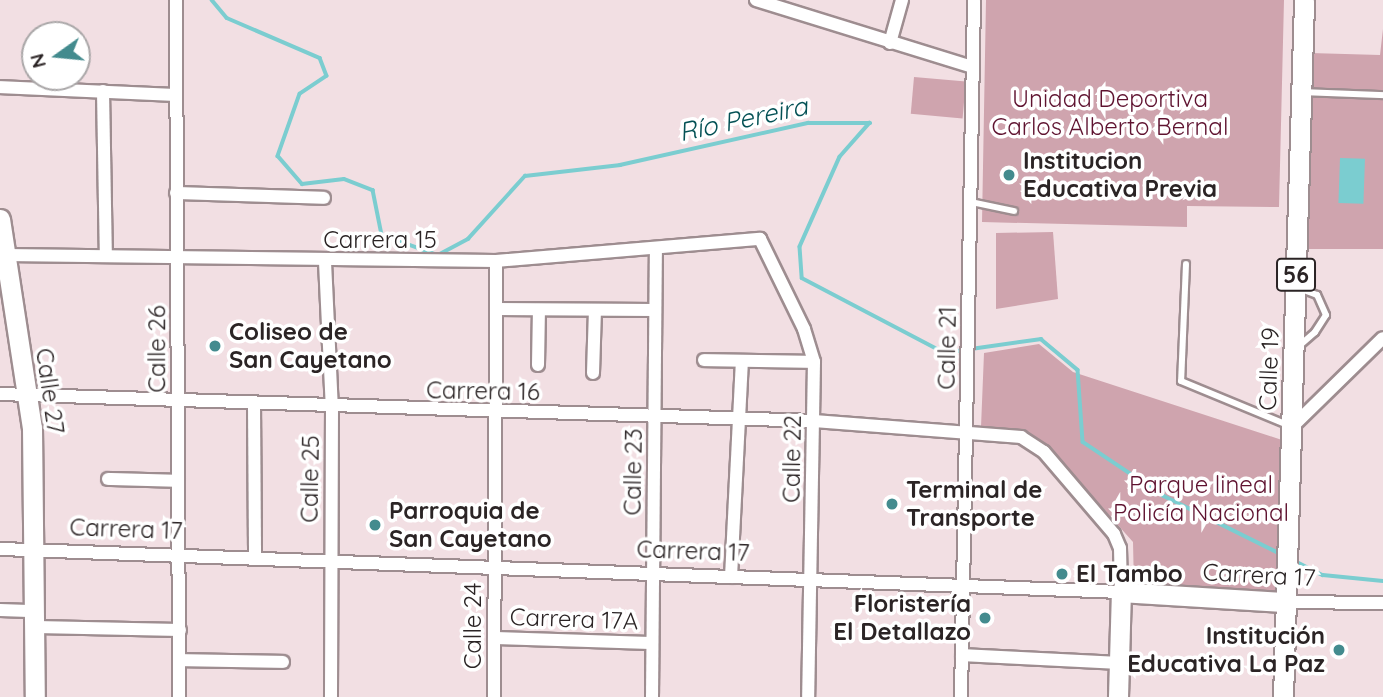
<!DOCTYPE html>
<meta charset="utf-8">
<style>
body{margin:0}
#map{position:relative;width:1383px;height:697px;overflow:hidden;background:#f2dfe3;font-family:Quicksand,sans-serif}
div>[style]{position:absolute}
.green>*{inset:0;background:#cfa4ae;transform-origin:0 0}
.water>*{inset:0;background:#7bcdd0;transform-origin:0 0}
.stream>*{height:3.5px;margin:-1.75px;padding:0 1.75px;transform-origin:1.75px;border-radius:1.75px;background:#7bcdd0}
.roads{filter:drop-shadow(2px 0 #9e8d90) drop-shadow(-2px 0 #9e8d90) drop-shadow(0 2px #9e8d90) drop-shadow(0 -2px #9e8d90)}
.lane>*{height:6px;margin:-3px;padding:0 3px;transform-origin:3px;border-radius:3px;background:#fff}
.street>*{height:12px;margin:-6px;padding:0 6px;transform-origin:6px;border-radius:6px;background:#fff}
.primary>*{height:19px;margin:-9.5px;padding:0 9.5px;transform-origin:9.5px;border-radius:9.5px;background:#fff}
.dots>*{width:19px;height:19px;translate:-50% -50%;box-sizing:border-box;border:4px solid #fff;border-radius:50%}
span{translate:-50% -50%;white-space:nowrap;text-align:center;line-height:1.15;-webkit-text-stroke:7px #fff;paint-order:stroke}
.shield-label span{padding:2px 5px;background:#fff;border:2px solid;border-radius:5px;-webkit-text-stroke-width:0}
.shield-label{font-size:23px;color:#2b2425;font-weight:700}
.park-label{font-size:24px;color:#5f1330}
.poi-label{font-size:24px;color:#2b2425;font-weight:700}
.left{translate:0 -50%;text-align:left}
.right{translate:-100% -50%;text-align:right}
.street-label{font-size:24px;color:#2b2425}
.water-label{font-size:26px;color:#045155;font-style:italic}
.north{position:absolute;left:21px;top:21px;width:70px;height:70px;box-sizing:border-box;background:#fff;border:2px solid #aaa7a8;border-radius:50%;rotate:255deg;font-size:19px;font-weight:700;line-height:28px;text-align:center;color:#2b2425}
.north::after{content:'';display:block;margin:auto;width:24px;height:32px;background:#438b8e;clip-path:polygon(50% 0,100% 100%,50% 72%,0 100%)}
</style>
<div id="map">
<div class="green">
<div style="clip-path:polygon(986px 0,1284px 0,1279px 207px,1187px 206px,1187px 227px,982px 222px)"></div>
<div style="clip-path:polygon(1383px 29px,1383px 249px,1302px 249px,1310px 53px,1380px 55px)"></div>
<div style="left:914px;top:77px;width:52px;height:37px;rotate:5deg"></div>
<div style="clip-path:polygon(1053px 232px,1058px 299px,996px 309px,996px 233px)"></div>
<div style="clip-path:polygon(1039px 344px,1073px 372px,1282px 440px,1280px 598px,1134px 588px,1133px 542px,1053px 452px,1023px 433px,981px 427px,984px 353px)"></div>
</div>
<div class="water">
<div style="left:1340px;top:158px;width:25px;height:45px;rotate:2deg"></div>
</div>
<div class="stream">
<div style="left:212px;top:0;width:23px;rotate:50deg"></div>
<div style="left:227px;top:18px;width:101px;rotate:23.3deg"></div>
<div style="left:320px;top:58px;width:19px;rotate:69deg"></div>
<div style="left:327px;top:76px;width:32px;rotate:146deg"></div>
<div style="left:300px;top:94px;width:66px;rotate:109.5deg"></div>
<div style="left:278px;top:156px;width:37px;rotate:49deg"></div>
<div style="left:302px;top:184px;width:42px;rotate:-6.8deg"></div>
<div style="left:344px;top:179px;width:31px;rotate:21deg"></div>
<div style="left:373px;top:190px;width:46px;rotate:78.7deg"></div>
<div style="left:382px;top:235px;width:59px;rotate:19.7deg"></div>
<div style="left:438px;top:255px;width:34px;rotate:-28deg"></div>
<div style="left:468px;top:239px;width:85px;rotate:-47.9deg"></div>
<div style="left:525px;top:176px;width:96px;rotate:-6.6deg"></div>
<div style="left:620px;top:165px;width:193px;rotate:-12.6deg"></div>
<div style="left:808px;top:123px;width:62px"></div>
<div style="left:870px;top:123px;width:45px;rotate:131.4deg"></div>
<div style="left:840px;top:157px;width:98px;rotate:114deg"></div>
<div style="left:800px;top:247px;width:31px;rotate:86deg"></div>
<div style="left:802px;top:278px;width:161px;rotate:27.7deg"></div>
<div style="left:945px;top:353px;width:19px;rotate:-9deg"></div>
<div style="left:971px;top:349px;width:71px;rotate:-8.1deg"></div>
<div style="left:1041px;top:339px;width:48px;rotate:40deg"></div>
<div style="left:1078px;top:370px;width:72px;rotate:86deg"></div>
<div style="left:1083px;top:442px;width:97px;rotate:33.7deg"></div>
<div style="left:1164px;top:496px;width:128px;rotate:26.4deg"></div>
<div style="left:1295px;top:561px;width:31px;rotate:27deg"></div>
<div style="left:1323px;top:575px;width:60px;rotate:5.7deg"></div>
</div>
<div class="roads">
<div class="lane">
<div style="left:1304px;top:92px;width:79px;rotate:2.2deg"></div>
<div style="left:971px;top:202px;width:44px;rotate:11.8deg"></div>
<div style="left:1186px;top:264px;width:117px;rotate:92.4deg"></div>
<div style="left:1181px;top:381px;width:118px;rotate:22.4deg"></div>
<div style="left:1299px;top:346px;width:21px;rotate:-41deg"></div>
<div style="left:1315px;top:332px;width:20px;rotate:-57deg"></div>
<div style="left:1326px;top:315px;width:22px;rotate:-114deg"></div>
<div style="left:1317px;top:295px;width:19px;rotate:-159deg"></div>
</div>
<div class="street">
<div style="left:176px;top:0;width:697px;rotate:89.75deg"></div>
<div style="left:756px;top:0;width:227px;rotate:17.2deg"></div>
<div style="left:890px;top:43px;width:45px;rotate:-74.4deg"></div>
<div style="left:0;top:87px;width:175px;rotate:2.6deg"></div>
<div style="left:103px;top:91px;width:165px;rotate:89deg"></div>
<div style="left:176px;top:193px;width:148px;rotate:1.9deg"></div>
<div style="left:5px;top:255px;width:491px;rotate:0.7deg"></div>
<div style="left:496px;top:261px;width:265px;rotate:-4.8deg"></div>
<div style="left:760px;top:239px;width:100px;rotate:63.9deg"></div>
<div style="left:804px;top:329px;width:34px;rotate:73deg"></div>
<div style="left:814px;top:362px;width:335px;rotate:91deg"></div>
<div style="left:325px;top:262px;width:146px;rotate:87.3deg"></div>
<div style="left:332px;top:408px;width:289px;rotate:90.2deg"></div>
<div style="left:496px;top:309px;width:159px;rotate:0.4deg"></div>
<div style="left:704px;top:360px;width:110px;rotate:1deg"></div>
<div style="left:538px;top:365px;width:55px;rotate:-89deg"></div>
<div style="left:593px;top:373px;width:62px;rotate:-88.2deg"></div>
<div style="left:0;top:394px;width:814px;rotate:1.9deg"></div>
<div style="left:814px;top:421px;width:208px;rotate:4.4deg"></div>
<div style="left:1021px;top:437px;width:27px;rotate:33deg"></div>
<div style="left:1044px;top:452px;width:108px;rotate:49.5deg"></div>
<div style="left:1114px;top:534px;width:15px;rotate:67deg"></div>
<div style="left:1120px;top:548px;width:44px;rotate:88.7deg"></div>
<div style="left:1121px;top:592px;width:1122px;rotate:-177.8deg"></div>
<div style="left:254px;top:406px;width:152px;rotate:89.6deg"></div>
<div style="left:1292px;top:427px;width:127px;rotate:-44.4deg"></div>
<div style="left:108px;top:479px;width:70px;rotate:1.6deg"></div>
<div style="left:731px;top:577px;width:216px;rotate:-87.1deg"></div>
<div style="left:1286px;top:602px;width:97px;rotate:0.6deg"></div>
<div style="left:0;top:610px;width:36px;rotate:2deg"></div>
<div style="left:36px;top:627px;width:144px;rotate:1.2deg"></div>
<div style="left:494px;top:638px;width:158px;rotate:1.8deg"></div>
<div style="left:962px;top:655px;width:157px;rotate:2.9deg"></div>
<div style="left:180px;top:660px;width:103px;rotate:1.1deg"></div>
<div style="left:494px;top:697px;width:436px;rotate:-89.7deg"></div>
<div style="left:652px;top:697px;width:449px;rotate:-89.5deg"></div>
<div style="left:961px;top:697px;width:697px;rotate:-88.93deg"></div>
</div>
<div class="primary">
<div style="left:0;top:219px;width:211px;rotate:81.3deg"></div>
<div style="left:32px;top:428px;width:269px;rotate:89.4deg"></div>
<div style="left:1118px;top:697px;width:105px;rotate:-88.4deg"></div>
<div style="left:1121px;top:592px;width:165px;rotate:3.5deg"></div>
<div style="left:1283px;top:697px;width:697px;rotate:-88.27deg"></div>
</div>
</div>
<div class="dots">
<div style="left:1009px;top:175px;background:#438b8e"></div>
<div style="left:215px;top:346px;background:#438b8e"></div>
<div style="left:892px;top:504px;background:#438b8e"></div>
<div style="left:375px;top:525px;background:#438b8e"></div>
<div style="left:1062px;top:574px;background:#438b8e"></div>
<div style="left:985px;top:618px;background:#438b8e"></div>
<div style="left:1339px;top:650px;background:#438b8e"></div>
</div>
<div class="shield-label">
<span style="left:1296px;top:275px">56</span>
</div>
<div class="park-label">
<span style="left:1110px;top:113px">Unidad Deportiva<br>Carlos Alberto Bernal</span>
<span style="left:1201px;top:499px">Parque lineal<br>Policía Nacional</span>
</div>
<div class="poi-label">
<span class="left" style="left:1023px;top:175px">Institucion<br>Educativa Previa</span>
<span class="left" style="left:229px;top:346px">Coliseo de<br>San Cayetano</span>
<span class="left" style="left:906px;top:504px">Terminal de<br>Transporte</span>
<span class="left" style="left:389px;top:525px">Parroquia de<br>San Cayetano</span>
<span class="left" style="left:1076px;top:574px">El Tambo</span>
<span class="right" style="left:971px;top:618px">Floristería<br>El Detallazo</span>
<span class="right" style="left:1325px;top:650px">Institución<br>Educativa La Paz</span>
</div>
<div class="street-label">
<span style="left:380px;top:240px">Carrera 15</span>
<span style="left:947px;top:348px;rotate:-89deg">Calle 21</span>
<span style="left:157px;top:349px;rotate:-90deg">Calle 26</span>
<span style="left:1269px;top:369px;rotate:-88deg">Calle 19</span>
<span style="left:50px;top:391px;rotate:82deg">Calle 27</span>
<span style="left:483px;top:391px;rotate:1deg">Carrera 16</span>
<span style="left:792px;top:459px;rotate:-89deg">Calle 22</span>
<span style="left:633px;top:472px;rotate:-89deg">Calle 23</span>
<span style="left:310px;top:479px;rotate:-89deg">Calle 25</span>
<span style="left:126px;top:529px;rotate:2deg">Carrera 17</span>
<span style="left:693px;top:551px;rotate:2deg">Carrera 17</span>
<span style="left:1259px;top:575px;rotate:3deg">Carrera 17</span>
<span style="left:574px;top:619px;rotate:2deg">Carrera 17A</span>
<span style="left:473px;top:626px;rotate:-90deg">Calle 24</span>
</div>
<div class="water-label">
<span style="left:743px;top:119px;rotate:-12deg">Río Pereira</span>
</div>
<div class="north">N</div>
</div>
